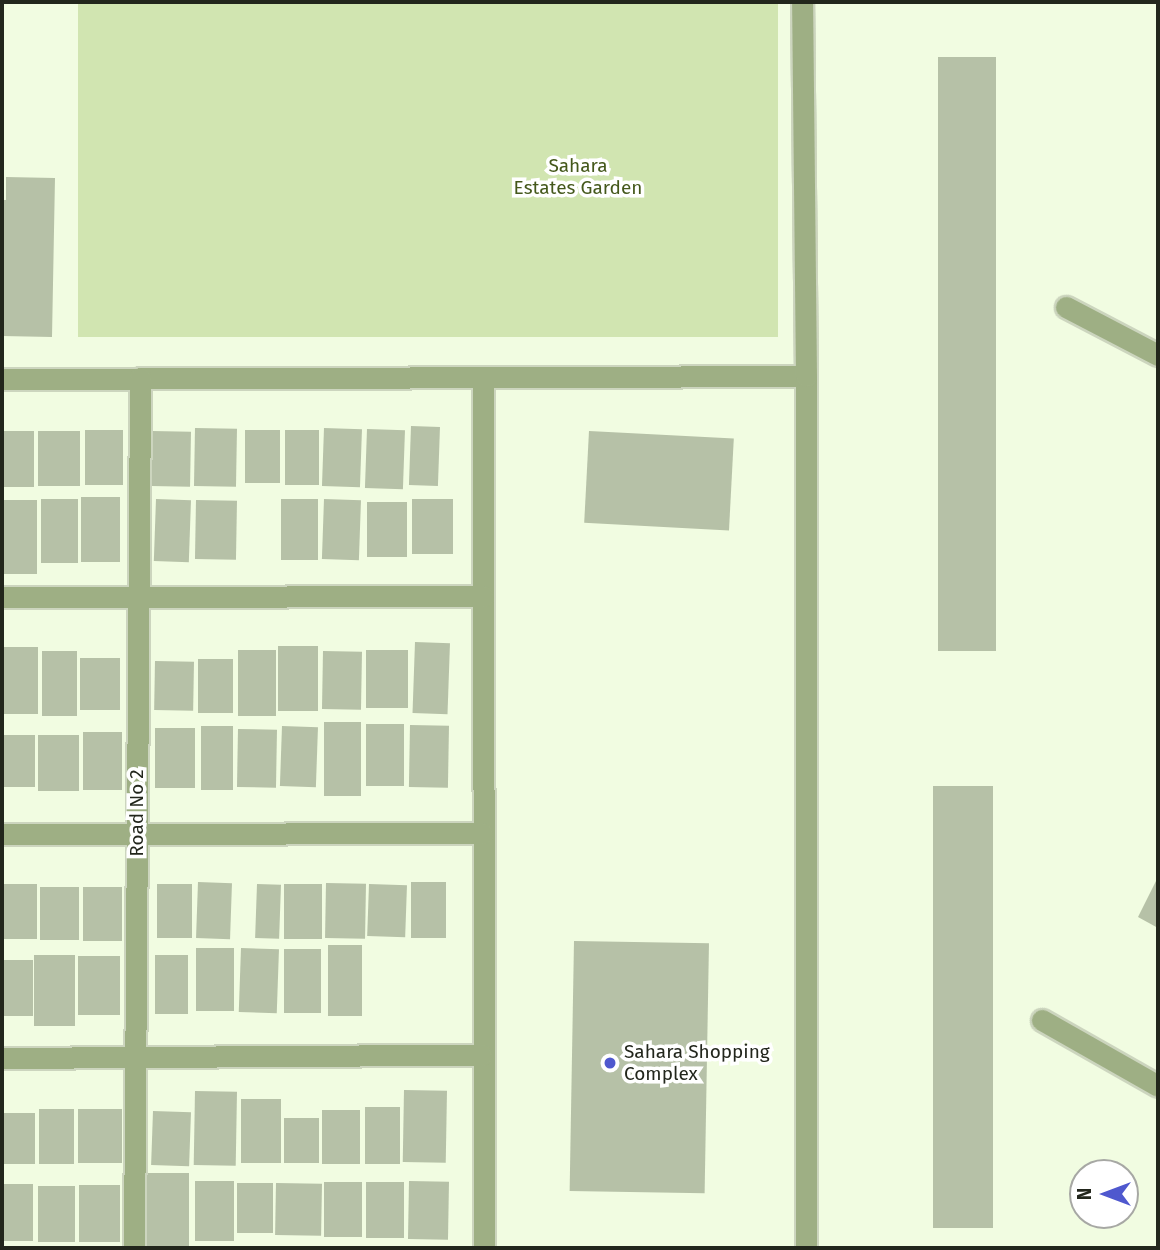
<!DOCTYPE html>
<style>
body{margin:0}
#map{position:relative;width:1160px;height:1250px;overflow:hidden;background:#f1fce1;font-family:"Fira Sans",sans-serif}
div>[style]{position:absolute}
.green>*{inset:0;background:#d1e5b1;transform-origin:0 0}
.building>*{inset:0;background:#b6c1a7;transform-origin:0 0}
.roads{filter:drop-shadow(2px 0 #ccd5be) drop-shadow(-2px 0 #ccd5be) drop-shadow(0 2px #ccd5be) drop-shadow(0 -2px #ccd5be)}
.street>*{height:21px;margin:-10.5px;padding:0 10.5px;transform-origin:10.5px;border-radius:10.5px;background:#9eaf84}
.dots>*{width:19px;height:19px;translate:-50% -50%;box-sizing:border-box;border:4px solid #fff;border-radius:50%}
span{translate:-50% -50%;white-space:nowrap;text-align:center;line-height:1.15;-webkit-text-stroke:7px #fff;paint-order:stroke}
.park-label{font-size:19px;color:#44581b}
.street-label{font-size:19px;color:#22261c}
.poi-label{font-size:19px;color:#22261c}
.left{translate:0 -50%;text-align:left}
.frame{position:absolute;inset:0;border:4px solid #22261c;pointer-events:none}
.north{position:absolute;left:1069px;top:1159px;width:70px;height:70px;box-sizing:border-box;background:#fff;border:2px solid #a7a8a4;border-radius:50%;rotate:270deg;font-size:19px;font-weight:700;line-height:28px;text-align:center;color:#22261c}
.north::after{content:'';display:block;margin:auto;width:24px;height:32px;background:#4f58ce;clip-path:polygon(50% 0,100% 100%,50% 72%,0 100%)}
</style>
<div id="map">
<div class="green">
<div style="left:78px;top:2px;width:700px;height:335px"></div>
</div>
<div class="building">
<div style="left:938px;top:57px;width:58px;height:594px"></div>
<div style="clip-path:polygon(6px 177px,55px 178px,52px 337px,2px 336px,2px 200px,6px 200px)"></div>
<div style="left:411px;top:426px;width:29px;height:59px;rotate:2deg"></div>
<div style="left:195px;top:428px;width:42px;height:58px;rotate:1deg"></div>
<div style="left:324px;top:428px;width:38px;height:58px;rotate:2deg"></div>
<div style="left:367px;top:429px;width:38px;height:59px;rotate:2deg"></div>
<div style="left:85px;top:430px;width:38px;height:55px"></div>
<div style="left:245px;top:430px;width:35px;height:53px"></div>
<div style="left:285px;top:430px;width:34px;height:55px"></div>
<div style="left:2px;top:431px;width:32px;height:56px"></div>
<div style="left:38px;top:431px;width:42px;height:55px"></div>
<div style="left:152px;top:431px;width:39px;height:55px;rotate:1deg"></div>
<div style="left:589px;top:431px;width:145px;height:92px;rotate:3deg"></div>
<div style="left:81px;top:497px;width:39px;height:65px"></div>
<div style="left:41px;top:499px;width:37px;height:64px"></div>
<div style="left:156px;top:499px;width:35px;height:62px;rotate:2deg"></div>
<div style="left:281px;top:499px;width:37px;height:61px"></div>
<div style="left:324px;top:499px;width:37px;height:60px;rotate:2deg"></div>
<div style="left:412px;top:499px;width:41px;height:55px"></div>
<div style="left:2px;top:500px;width:35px;height:74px"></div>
<div style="left:196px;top:500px;width:41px;height:59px;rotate:1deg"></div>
<div style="left:367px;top:502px;width:40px;height:55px"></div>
<div style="left:415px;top:642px;width:35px;height:71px;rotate:2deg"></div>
<div style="left:278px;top:646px;width:40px;height:65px"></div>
<div style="left:2px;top:647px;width:36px;height:67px"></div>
<div style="left:238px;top:650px;width:38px;height:66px"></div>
<div style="left:366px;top:650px;width:42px;height:58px"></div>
<div style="left:42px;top:651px;width:35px;height:65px"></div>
<div style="left:323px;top:651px;width:39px;height:58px;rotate:1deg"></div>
<div style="left:120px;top:658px;width:52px;height:40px;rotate:90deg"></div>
<div style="left:198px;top:659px;width:35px;height:54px"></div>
<div style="left:155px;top:661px;width:39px;height:49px;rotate:1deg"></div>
<div style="left:324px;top:722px;width:37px;height:74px"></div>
<div style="left:366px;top:724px;width:38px;height:62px"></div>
<div style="left:410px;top:725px;width:39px;height:62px;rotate:1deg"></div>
<div style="left:201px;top:726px;width:32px;height:64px"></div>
<div style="left:282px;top:726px;width:36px;height:60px;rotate:2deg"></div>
<div style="left:155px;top:728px;width:40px;height:60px"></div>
<div style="left:238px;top:729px;width:39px;height:58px;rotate:1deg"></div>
<div style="left:83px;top:732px;width:39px;height:58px"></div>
<div style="left:2px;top:735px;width:33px;height:52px"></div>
<div style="left:38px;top:735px;width:41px;height:56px"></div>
<div style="left:933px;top:786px;width:60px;height:442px"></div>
<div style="clip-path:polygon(1158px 877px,1158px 928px,1138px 917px)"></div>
<div style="left:198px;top:882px;width:34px;height:56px;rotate:2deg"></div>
<div style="left:411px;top:882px;width:35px;height:56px"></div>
<div style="left:326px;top:883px;width:40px;height:55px;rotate:1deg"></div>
<div style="left:2px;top:884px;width:35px;height:55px"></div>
<div style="left:157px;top:884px;width:35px;height:54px"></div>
<div style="left:257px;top:884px;width:24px;height:54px;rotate:2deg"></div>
<div style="left:284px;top:884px;width:38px;height:55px"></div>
<div style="left:369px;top:884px;width:38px;height:52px;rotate:2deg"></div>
<div style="left:40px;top:887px;width:39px;height:53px"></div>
<div style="left:83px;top:887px;width:39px;height:54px"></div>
<div style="left:574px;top:941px;width:135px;height:250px;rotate:1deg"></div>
<div style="left:328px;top:945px;width:34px;height:71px"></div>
<div style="left:196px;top:948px;width:38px;height:63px"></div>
<div style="left:241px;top:948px;width:38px;height:64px;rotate:2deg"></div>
<div style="left:284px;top:949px;width:37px;height:64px"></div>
<div style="left:34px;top:955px;width:41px;height:71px"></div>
<div style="left:155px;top:955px;width:33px;height:59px"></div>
<div style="left:78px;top:956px;width:42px;height:59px"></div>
<div style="left:2px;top:960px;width:31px;height:56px"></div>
<div style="left:404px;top:1090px;width:43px;height:72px;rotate:1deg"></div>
<div style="left:195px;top:1091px;width:42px;height:74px;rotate:1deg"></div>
<div style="left:241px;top:1099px;width:40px;height:64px"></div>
<div style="left:365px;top:1107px;width:35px;height:57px"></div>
<div style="left:39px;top:1109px;width:35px;height:55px"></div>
<div style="left:78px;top:1109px;width:44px;height:54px"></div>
<div style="left:322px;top:1110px;width:38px;height:54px"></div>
<div style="left:153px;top:1111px;width:38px;height:54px;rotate:2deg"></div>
<div style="left:2px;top:1113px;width:33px;height:51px"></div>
<div style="left:284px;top:1118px;width:35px;height:45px"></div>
<div style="left:143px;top:1173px;width:46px;height:75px"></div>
<div style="left:195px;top:1181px;width:39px;height:60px"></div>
<div style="left:409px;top:1181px;width:40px;height:58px;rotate:1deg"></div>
<div style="left:324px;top:1182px;width:38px;height:55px"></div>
<div style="left:366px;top:1182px;width:38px;height:56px"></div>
<div style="left:237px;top:1183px;width:36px;height:50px"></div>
<div style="left:276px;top:1183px;width:46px;height:52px;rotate:1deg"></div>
<div style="left:2px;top:1184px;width:31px;height:57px"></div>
<div style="left:79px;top:1185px;width:41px;height:57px"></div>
<div style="left:38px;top:1186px;width:37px;height:56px"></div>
</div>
<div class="roads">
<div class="street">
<div style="left:1066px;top:307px;width:104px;rotate:27.6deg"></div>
<div style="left:806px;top:376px;width:872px;rotate:90deg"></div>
<div style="left:483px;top:377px;width:871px;rotate:89.93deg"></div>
<div style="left:2px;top:379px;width:804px;rotate:-0.21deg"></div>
<div style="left:806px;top:376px;width:374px;rotate:-90.6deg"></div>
<div style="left:2px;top:597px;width:481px;rotate:-0.1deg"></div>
<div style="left:2px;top:834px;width:480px;rotate:-0.1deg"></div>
<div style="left:1042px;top:1020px;width:133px;rotate:29.6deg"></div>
<div style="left:2px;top:1058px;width:479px;rotate:-0.4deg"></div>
<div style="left:134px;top:1248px;width:870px;rotate:-89.6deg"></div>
</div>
</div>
<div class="dots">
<div style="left:610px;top:1063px;background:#4f58ce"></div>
</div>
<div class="park-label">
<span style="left:578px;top:177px">Sahara<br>Estates Garden</span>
</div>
<div class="street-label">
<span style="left:137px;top:813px;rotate:-90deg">Road No 2</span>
</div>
<div class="poi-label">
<span class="left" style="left:624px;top:1063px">Sahara Shopping<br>Complex</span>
</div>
<div class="frame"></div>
<div class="north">N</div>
</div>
